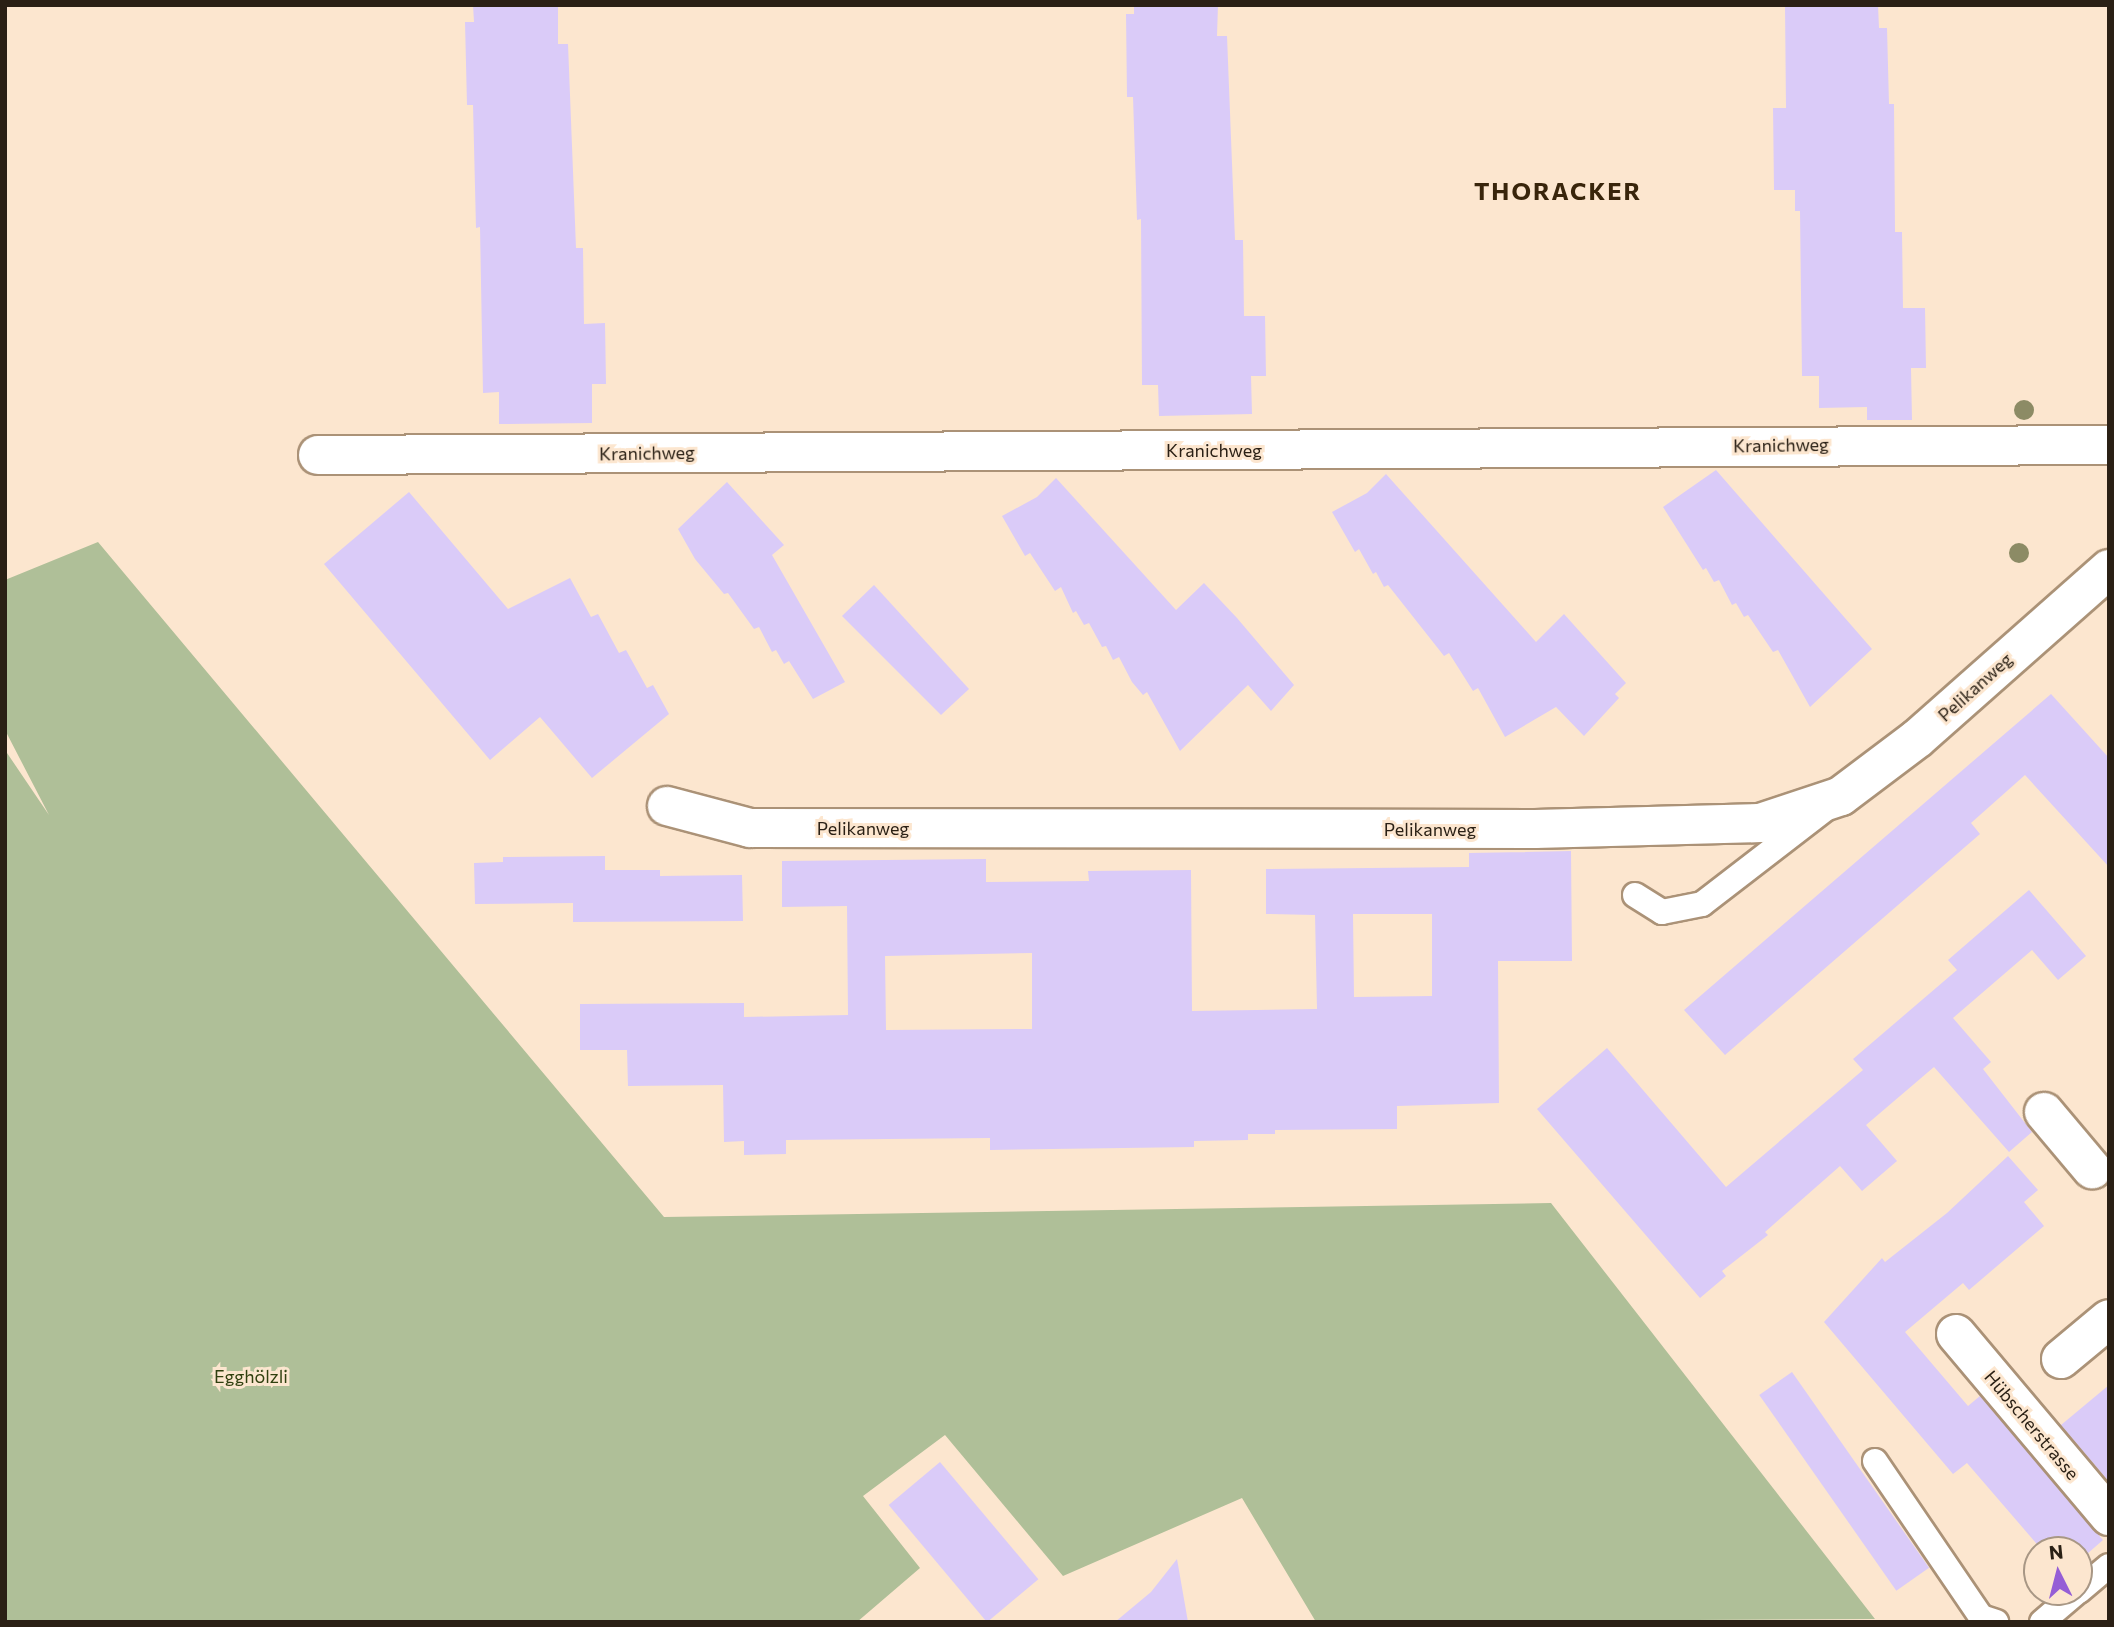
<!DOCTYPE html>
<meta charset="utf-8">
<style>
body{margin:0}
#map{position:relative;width:2114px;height:1627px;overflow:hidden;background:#fce6cf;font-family:Commissioner,sans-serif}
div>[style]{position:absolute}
.green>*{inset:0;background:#afbf98}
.building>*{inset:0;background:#dacbf8;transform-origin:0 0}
.roads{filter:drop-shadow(2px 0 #ab9277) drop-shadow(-2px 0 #ab9277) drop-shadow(0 2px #ab9277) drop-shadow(0 -2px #ab9277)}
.lane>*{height:24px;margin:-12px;padding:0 12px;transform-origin:12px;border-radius:12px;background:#fff}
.street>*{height:38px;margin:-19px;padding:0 19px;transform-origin:19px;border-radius:19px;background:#fff}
.trees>*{width:20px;height:20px;margin:-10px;border-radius:50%;background:#8c8b65}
span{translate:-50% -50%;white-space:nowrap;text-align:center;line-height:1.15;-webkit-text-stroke:6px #fce6cf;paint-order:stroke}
.street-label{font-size:18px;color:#2a2015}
.park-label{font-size:18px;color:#30400f}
.district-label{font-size:24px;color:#39250b;font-weight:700;letter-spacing:2px}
.frame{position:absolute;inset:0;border:7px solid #2a2015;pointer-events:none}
.north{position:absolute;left:2023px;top:1536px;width:70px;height:70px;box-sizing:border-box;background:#fce6cf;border:2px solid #a89785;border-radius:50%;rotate:354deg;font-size:19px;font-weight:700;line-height:28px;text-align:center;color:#2a2015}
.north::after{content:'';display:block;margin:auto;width:24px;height:32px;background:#955ed6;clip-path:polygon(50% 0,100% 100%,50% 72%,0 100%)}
</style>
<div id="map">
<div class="green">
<div style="clip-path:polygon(98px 542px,664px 1217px,1551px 1203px,1875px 1619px,1316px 1622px,1242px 1498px,1063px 1576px,945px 1435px,863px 1496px,920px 1568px,857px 1622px,5px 1622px,5px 750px,49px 815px,5px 730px,5px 580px)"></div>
</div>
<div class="building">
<div style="clip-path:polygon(473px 5px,558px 5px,558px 44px,568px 44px,576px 248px,583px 248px,584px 324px,605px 323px,606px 384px,592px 384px,592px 423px,499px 424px,499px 392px,483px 393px,480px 227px,476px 228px,473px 105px,467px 105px,465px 22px,474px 22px)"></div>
<div style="clip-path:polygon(1134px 5px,1218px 5px,1217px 36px,1227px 36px,1235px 240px,1243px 240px,1244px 316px,1265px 316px,1266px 376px,1251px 376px,1252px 414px,1159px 416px,1158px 385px,1142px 385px,1141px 219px,1137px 220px,1133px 97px,1127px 97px,1126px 14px,1134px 14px)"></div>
<div style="clip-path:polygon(1878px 5px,1879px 28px,1887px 28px,1889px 104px,1894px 104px,1895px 232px,1902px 232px,1903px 308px,1925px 308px,1926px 368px,1911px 368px,1912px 420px,1867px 420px,1867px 407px,1819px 408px,1819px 376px,1802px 376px,1800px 211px,1795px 211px,1795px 190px,1774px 190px,1773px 108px,1786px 108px,1785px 6px)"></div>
<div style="clip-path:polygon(1716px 470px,1872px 649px,1810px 707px,1778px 650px,1773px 652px,1748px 615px,1744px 617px,1736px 603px,1732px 605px,1719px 580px,1714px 582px,1706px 568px,1703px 570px,1663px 507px)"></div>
<div style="clip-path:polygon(1386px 474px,1536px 642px,1564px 614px,1626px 683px,1615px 694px,1619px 698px,1584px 736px,1556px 707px,1505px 737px,1478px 688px,1473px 691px,1449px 653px,1444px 656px,1388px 585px,1384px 587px,1376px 572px,1373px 574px,1359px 549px,1355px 552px,1332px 512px,1367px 493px)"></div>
<div style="clip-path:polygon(1056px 478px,1176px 610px,1204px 583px,1237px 618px,1294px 685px,1271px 711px,1248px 685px,1180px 751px,1147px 692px,1143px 695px,1132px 682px,1119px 657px,1113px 660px,1106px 646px,1102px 647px,1089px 623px,1084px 625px,1076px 611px,1073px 613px,1061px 587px,1055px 591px,1030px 553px,1025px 556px,1002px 516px,1037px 497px)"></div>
<div style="clip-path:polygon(727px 482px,784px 545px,772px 555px,845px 682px,813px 699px,789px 661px,784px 664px,776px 650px,772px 652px,759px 627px,754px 629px,728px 593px,724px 594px,695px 559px,678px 529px)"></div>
<div style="clip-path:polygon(409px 492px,508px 609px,570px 578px,591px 617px,598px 614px,619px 653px,626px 650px,647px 688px,653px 685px,669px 714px,592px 778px,540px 717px,490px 760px,324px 564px)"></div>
<div style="clip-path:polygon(874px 585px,969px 689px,941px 715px,842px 616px)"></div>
<div style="clip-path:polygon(2051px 694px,2109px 758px,2109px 867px,2025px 775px,1971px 823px,1980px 834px,1725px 1055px,1684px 1010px)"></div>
<div style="clip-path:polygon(evenodd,1571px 851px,1572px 961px,1498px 961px,1499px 1103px,1397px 1106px,1397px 1129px,1275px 1130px,1275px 1134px,1248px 1134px,1248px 1140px,1194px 1141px,1194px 1147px,990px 1150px,990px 1138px,786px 1140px,786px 1154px,744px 1155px,744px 1141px,724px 1142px,723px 1085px,628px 1086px,627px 1050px,580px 1050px,580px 1004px,744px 1003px,744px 1017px,848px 1015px,847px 906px,782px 907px,782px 861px,986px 859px,986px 882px,1089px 881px,1088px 871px,1191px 870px,1192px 1011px,1317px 1009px,1315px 915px,1266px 914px,1266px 869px,1469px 867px,1469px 853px,1571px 851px,1353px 914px,1432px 914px,1432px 996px,1354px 997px,1353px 914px,1571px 851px,1032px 953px,1032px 1029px,886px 1030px,885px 956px,1032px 953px)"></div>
<div style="clip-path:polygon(605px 856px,605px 870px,660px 870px,660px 876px,742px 875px,743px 921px,573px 922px,573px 903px,475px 904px,474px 863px,503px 862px,503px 857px)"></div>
<div style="clip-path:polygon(2029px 890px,2086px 956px,2058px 980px,2032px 950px,1953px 1018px,1991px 1062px,1983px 1069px,2032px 1132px,2009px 1152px,1934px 1067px,1866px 1125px,1897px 1161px,1862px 1191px,1840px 1166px,1765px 1232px,1768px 1235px,1722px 1271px,1726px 1276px,1700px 1298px,1537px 1109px,1607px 1048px,1726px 1187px,1863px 1070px,1853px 1059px,1957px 970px,1948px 960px)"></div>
<div style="clip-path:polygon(2008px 1156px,2038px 1190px,2024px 1202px,2044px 1226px,1969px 1290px,1963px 1283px,1905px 1332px,1968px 1406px,1980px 1396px,2103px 1540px,2079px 1561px,2079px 1550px,2042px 1550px,1967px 1463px,1953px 1474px,1824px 1322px,1882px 1258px,1885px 1262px,1947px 1213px)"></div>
<div style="left:1792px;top:1372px;width:239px;height:40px;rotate:55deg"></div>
<div style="clip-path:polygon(2109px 1385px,2109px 1482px,2061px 1425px)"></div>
<div style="left:940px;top:1462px;width:153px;height:67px;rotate:50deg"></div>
<div style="clip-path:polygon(1177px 1559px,1188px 1622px,1115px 1622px,1151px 1592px)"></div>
</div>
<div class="roads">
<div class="lane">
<div style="left:1635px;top:895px;width:32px;rotate:32deg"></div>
<div style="left:1662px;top:912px;width:41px;rotate:-11.3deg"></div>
<div style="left:1702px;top:904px;width:154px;rotate:-37.6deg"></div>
<div style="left:1875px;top:1461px;width:189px;rotate:55.8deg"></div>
<div style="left:1981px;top:1617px;width:16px;rotate:18deg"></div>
<div style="left:2079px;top:1591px;width:39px;rotate:-40deg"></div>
<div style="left:2042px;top:1622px;width:46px;rotate:-40.6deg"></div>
</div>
<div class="street">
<div style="left:318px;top:455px;width:1791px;rotate:-0.32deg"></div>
<div style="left:667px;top:806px;width:86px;rotate:14.8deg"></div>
<div style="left:750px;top:828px;width:785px;rotate:0.07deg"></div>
<div style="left:1535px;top:829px;width:225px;rotate:-1.5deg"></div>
<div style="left:1760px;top:823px;width:85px;rotate:-18.4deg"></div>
<div style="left:1841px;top:796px;width:96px;rotate:-37deg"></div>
<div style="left:1918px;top:738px;width:255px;rotate:-41.5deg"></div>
<div style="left:2044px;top:1112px;width:75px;rotate:49.9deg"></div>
<div style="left:1956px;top:1334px;width:238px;rotate:49.9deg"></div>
<div style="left:2061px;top:1359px;width:62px;rotate:-39.8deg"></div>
</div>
</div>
<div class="trees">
<div style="left:2024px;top:410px"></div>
<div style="left:2019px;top:553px"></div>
</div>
<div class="street-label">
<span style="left:1781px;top:445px;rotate:-1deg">Kranichweg</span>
<span style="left:1214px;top:450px">Kranichweg</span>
<span style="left:647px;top:453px;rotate:-1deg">Kranichweg</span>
<span style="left:1975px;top:687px;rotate:-42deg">Pelikanweg</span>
<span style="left:863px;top:828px">Pelikanweg</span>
<span style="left:1430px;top:829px">Pelikanweg</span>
<span style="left:2032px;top:1425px;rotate:50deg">Hübscherstrasse</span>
</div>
<div class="park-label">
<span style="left:251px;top:1376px">Egghölzli</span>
</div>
<div class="district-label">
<span style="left:1558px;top:191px">THORACKER</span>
</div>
<div class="frame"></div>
<div class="north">N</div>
</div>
